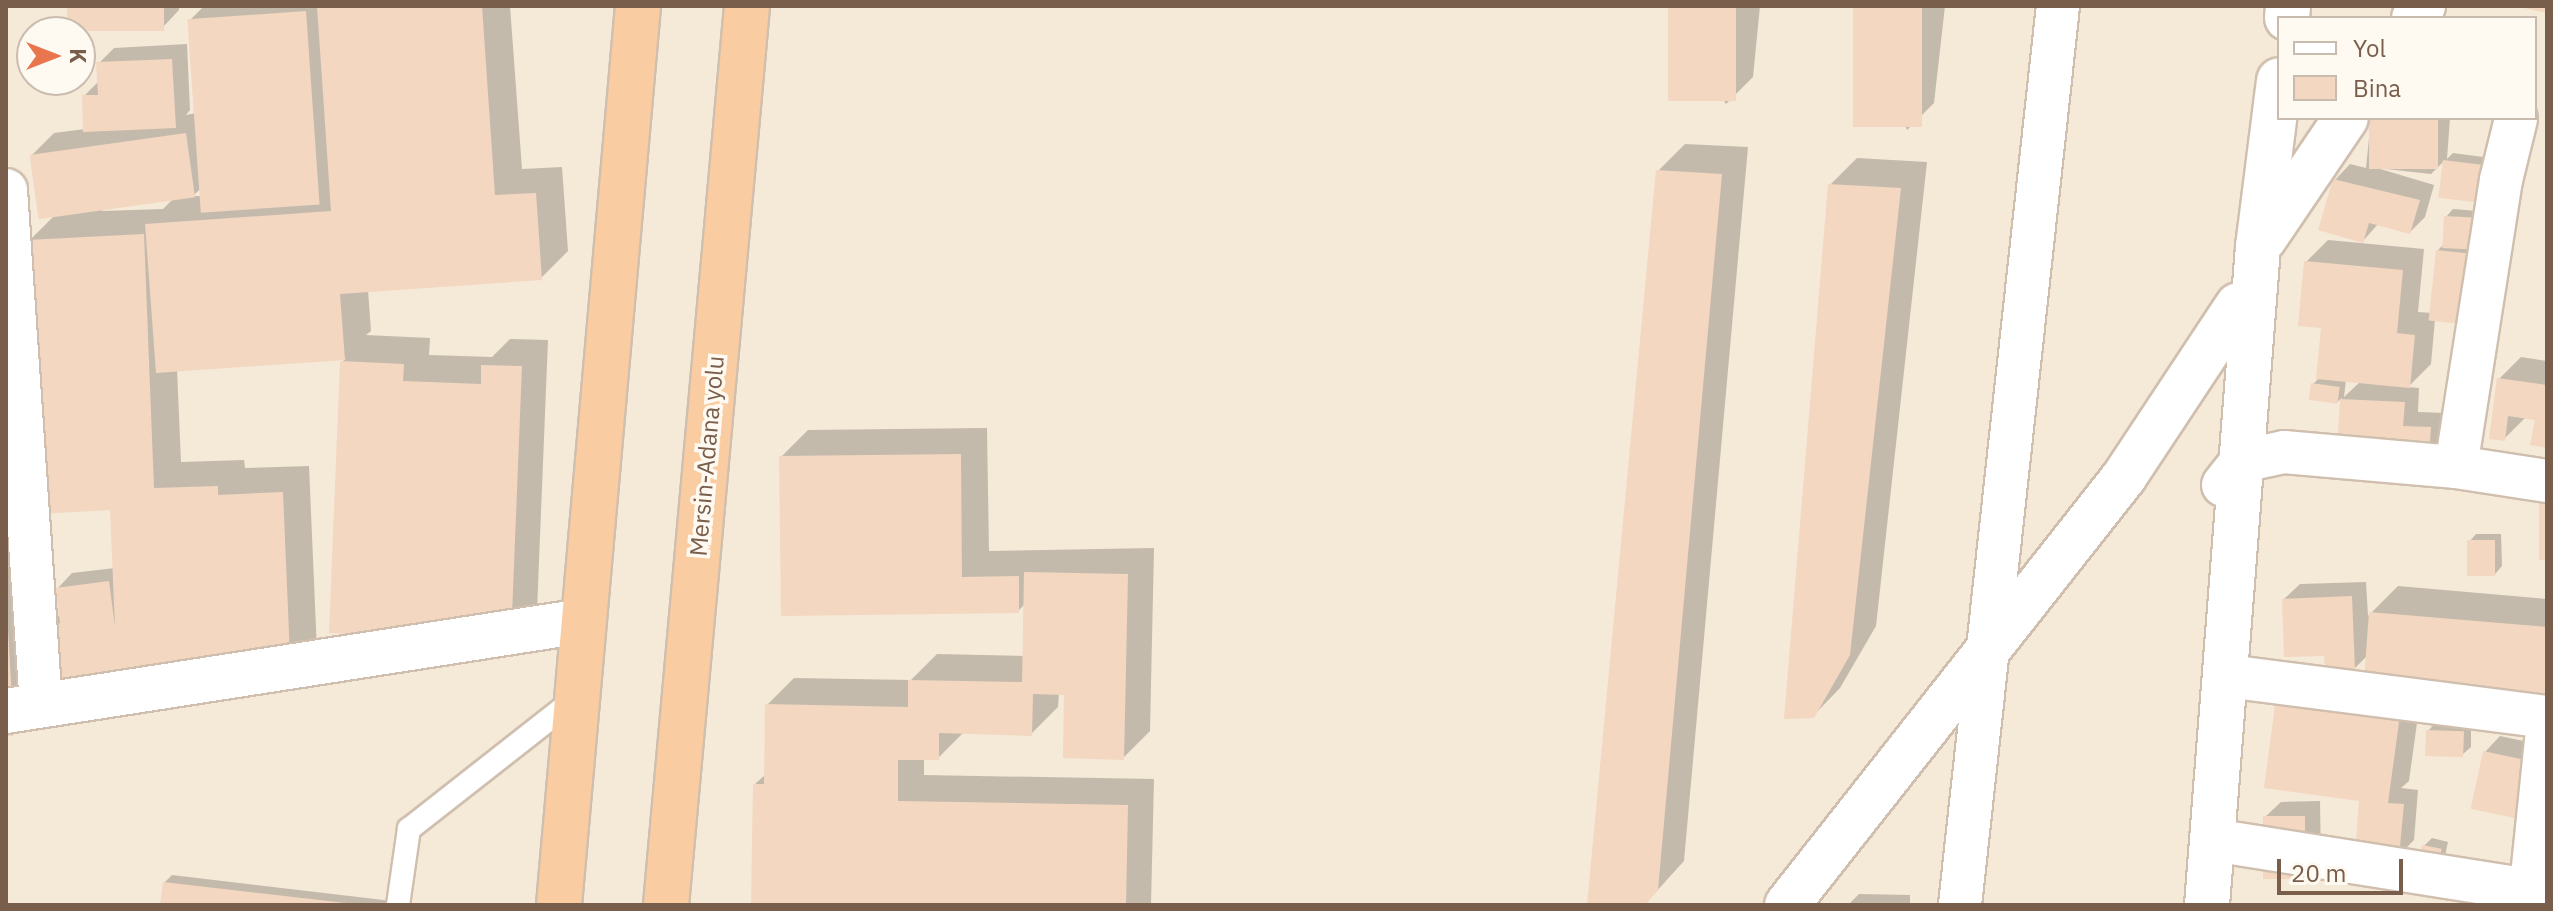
<!DOCTYPE html>
<style>
body{margin:0}
#map{position:relative;width:2553px;height:911px;overflow:hidden;background:#fdf6ea;font-family:"IBM Plex Sans",sans-serif}
div>[style]{position:absolute}
.residential>*{inset:0;background:#f5e9d8}
.shadow>*{inset:0;background:#0003}
.building>*{inset:0;background:#f3d7c1;transform-origin:0 0}
.roads{filter:drop-shadow(2px 0 #d0bfae) drop-shadow(-2px 0 #d0bfae) drop-shadow(0 2px #d0bfae) drop-shadow(0 -2px #d0bfae)}
.service>*{height:22px;margin:-11px;padding:0 11px;transform-origin:11px;border-radius:11px;background:#fff}
.minor>*{height:42px;margin:-21px;padding:0 21px;transform-origin:21px;border-radius:21px;background:#fff}
.tertiary>*{height:44px;margin:-22px;padding:0 22px;transform-origin:22px;border-radius:22px;background:#fff}
.secondary>*{height:44px;margin:-22px;padding:0 22px;transform-origin:22px;border-radius:22px;background:#fff}
.trunk>*{height:44px;margin:-22px;padding:0 22px;transform-origin:22px;border-radius:22px;background:#facca1}
span{translate:-50% -50%;white-space:nowrap;text-align:center;line-height:1.15;-webkit-text-stroke:7px #fffaf1;paint-order:stroke}
.street-label{font-size:24px;color:#795e4c}
.frame{position:absolute;inset:0;border:8px solid #795e4c;pointer-events:none}
.legend{position:absolute;left:2277px;top:16px;width:260px;height:104px;box-sizing:border-box;background:#fffaf1;border:2px solid #c9bcaf;margin:0;padding:10px 14px;list-style:none;font-size:24px;color:#795e4c}
.legend li{display:flex;align-items:center;gap:16px;height:40px}
.legend b{width:40px;border:2px solid #c9bcaf}
.north{position:absolute;left:16px;top:16px;width:80px;height:80px;box-sizing:border-box;background:#fffaf1;border:2px solid #c9bcaf;border-radius:50%;rotate:90deg;font-size:22px;font-weight:700;line-height:32px;text-align:center;color:#795e4c}
.north::after{content:'';display:block;margin:auto;width:28px;height:36px;background:#e9754d;clip-path:polygon(50% 0,100% 100%,50% 72%,0 100%)}
.scale{position:absolute;left:2277px;top:859px;width:126px;height:36px;box-sizing:border-box;border:4px solid #795e4c;border-top:0;padding-left:10px;font-size:24px;line-height:28px;white-space:nowrap;color:#795e4c;-webkit-text-stroke:6px #fffaf1;paint-order:stroke}
</style>
<div id="map">
<div class="residential">
<div style="clip-path:polygon(evenodd,6px 6px,2547px 6px,2547px 905px,6px 905px,6px 6px,2279px 18px,2535px 18px,2535px 118px,2279px 118px,2279px 18px,6px 6px,32px 32px,80px 32px,80px 80px,32px 80px,32px 32px)"></div>
</div>
<div class="shadow">
<div style="clip-path:polygon(69px 6px,179px 6px,179px 10px,164px 26px)"></div>
<div style="clip-path:polygon(evenodd,204px 6px,510px 6px,522px 169px,562px 167px,568px 251px,541px 278px,368px 290px,371px 331px,366px 335px,430px 338px,429px 355px,492px 357px,510px 339px,548px 340px,537px 611px,510px 638px,342px 362px,346px 358px,177px 369px,181px 462px,244px 460px,245px 468px,309px 466px,317px 651px,49px 625px,60px 614px,57px 589px,72px 573px,115px 568px,112px 508px,30px 240px,55px 215px,32px 155px,54px 133px,85px 129px,84px 96px,99px 81px,99px 63px,114px 48px,187px 44px,190px 110px,186px 115px,196px 113px,189px 21px,204px 6px,202px 187px,202px 196px,193px 196px,202px 187px,204px 6px,174px 198px,163px 209px,102px 211px,102px 208px,174px 198px)"></div>
<div style="clip-path:polygon(1670px 6px,1760px 6px,1753px 77px,1726px 104px)"></div>
<div style="clip-path:polygon(1855px 6px,1945px 6px,1934px 103px,1907px 130px)"></div>
<div style="clip-path:polygon(2371px 118px,2450px 118px,2447px 159px,2453px 153px,2498px 159px,2441px 196px,2445px 160px,2431px 174px,2377px 168px,2434px 185px,2425px 217px,2410px 232px,2379px 223px,2362px 242px,2335px 180px,2350px 164px,2366px 168px)"></div>
<div style="clip-path:polygon(1685px 144px,1748px 147px,1684px 861px,1644px 905px,1589px 905px,1658px 171px)"></div>
<div style="clip-path:polygon(1857px 158px,1927px 162px,1876px 626px,1840px 688px,1813px 716px,1830px 185px)"></div>
<div style="clip-path:polygon(evenodd,2453px 209px,2490px 212px,2435px 319px,2431px 364px,2408px 387px,2419px 388px,2418px 412px,2446px 413px,2444px 441px,2428px 456px,2339px 452px,2342px 398px,2337px 402px,2313px 384px,2318px 379px,2323px 326px,2306px 262px,2328px 240px,2424px 249px,2418px 312px,2432px 313px,2437px 251px,2444px 244px,2446px 217px,2453px 209px,2346px 380px,2360px 382px,2344px 397px,2346px 380px)"></div>
<div style="clip-path:polygon(2521px 357px,2547px 361px,2547px 446px,2537px 418px,2526px 417px,2504px 439px,2499px 379px)"></div>
<div style="clip-path:polygon(987px 428px,989px 551px,1154px 548px,1150px 731px,1123px 758px,1066px 693px,1059px 693px,1058px 707px,1031px 734px,964px 732px,938px 758px,924px 758px,924px 775px,1154px 779px,1151px 905px,753px 905px,755px 784px,766px 774px,767px 705px,794px 678px,911px 680px,937px 654px,1024px 656px,1025px 604px,1018px 611px,783px 614px,781px 457px,808px 430px)"></div>
<div style="clip-path:polygon(6px 464px,35px 712px,13px 734px,6px 734px)"></div>
<div style="clip-path:polygon(2476px 534px,2501px 534px,2502px 566px,2495px 574px,2469px 542px)"></div>
<div style="clip-path:polygon(2366px 582px,2368px 616px,2398px 586px,2547px 599px,2547px 701px,2477px 682px,2454px 680px,2449px 685px,2368px 655px,2354px 669px,2326px 654px,2284px 599px,2300px 584px)"></div>
<div style="clip-path:polygon(2421px 694px,2409px 781px,2401px 788px,2418px 790px,2414px 840px,2399px 855px,2362px 799px,2266px 786px)"></div>
<div style="clip-path:polygon(2435px 723px,2471px 724px,2471px 747px,2463px 754px,2428px 731px)"></div>
<div style="clip-path:polygon(2500px 736px,2547px 746px,2530px 819px,2485px 752px)"></div>
<div style="clip-path:polygon(2320px 801px,2321px 861px,2265px 817px,2281px 802px)"></div>
<div style="clip-path:polygon(2432px 838px,2448px 842px,2441px 875px,2424px 846px)"></div>
<div style="clip-path:polygon(172px 875px,426px 905px,162px 905px,165px 882px)"></div>
<div style="clip-path:polygon(1859px 894px,1910px 895px,1910px 905px,1848px 905px)"></div>
</div>
<div class="building">
<div style="left:67px;top:6px;width:97px;height:25px"></div>
<div style="clip-path:polygon(317px 6px,482px 6px,495px 195px,536px 193px,542px 280px,340px 294px,345px 360px,156px 373px,145px 224px,331px 211px)"></div>
<div style="left:1668px;top:6px;width:68px;height:95px"></div>
<div style="left:1853px;top:6px;width:69px;height:121px"></div>
<div style="clip-path:polygon(2520px 6px,2547px 6px,2547px 13px,2520px 7px)"></div>
<div style="left:306px;top:11px;width:194px;height:119px;rotate:86deg"></div>
<div style="clip-path:polygon(172px 59px,176px 128px,83px 132px,82px 95px,98px 95px,96px 62px)"></div>
<div style="left:2369px;top:118px;width:69px;height:51px"></div>
<div style="left:186px;top:133px;width:65px;height:158px;rotate:82deg"></div>
<div style="left:2443px;top:160px;width:49px;height:38px;rotate:7deg"></div>
<div style="clip-path:polygon(1656px 170px,1722px 174px,1658px 890px,1645px 905px,1587px 905px)"></div>
<div style="clip-path:polygon(2333px 179px,2420px 200px,2410px 234px,2369px 223px,2363px 243px,2318px 230px)"></div>
<div style="clip-path:polygon(1828px 184px,1901px 188px,1850px 655px,1814px 718px,1784px 719px)"></div>
<div style="left:2444px;top:216px;width:40px;height:32px;rotate:3deg"></div>
<div style="clip-path:polygon(144px 234px,154px 488px,218px 486px,218px 495px,283px 492px,291px 680px,60px 687px,47px 625px,60px 623px,55px 588px,109px 581px,115px 627px,110px 510px,39px 514px,27px 240px)"></div>
<div style="left:2436px;top:250px;width:36px;height:71px;rotate:6deg"></div>
<div style="clip-path:polygon(2304px 261px,2403px 270px,2397px 333px,2415px 335px,2410px 388px,2316px 379px,2321px 328px,2298px 326px)"></div>
<div style="clip-path:polygon(340px 361px,404px 364px,403px 381px,481px 384px,481px 365px,522px 366px,511px 640px,329px 633px)"></div>
<div style="clip-path:polygon(2497px 378px,2547px 385px,2547px 448px,2530px 445px,2535px 420px,2508px 416px,2505px 441px,2489px 439px)"></div>
<div style="left:2311px;top:383px;width:29px;height:17px;rotate:8deg"></div>
<div style="clip-path:polygon(2340px 399px,2405px 402px,2403px 426px,2431px 427px,2429px 458px,2337px 454px)"></div>
<div style="clip-path:polygon(961px 454px,962px 577px,1019px 576px,1019px 613px,781px 616px,779px 456px)"></div>
<div style="left:2539px;top:497px;width:8px;height:63px"></div>
<div style="left:2495px;top:540px;width:36px;height:28px;rotate:90deg"></div>
<div style="clip-path:polygon(1024px 572px,1128px 574px,1124px 760px,1063px 758px,1064px 695px,1033px 694px,1032px 736px,939px 733px,939px 760px,898px 760px,898px 801px,1128px 805px,1126px 905px,751px 905px,753px 784px,764px 784px,765px 704px,908px 707px,908px 680px,1022px 682px)"></div>
<div style="clip-path:polygon(6px 593px,14px 736px,6px 736px)"></div>
<div style="clip-path:polygon(2352px 596px,2355px 671px,2325px 671px,2324px 656px,2284px 657px,2282px 599px)"></div>
<div style="clip-path:polygon(2369px 612px,2547px 627px,2547px 703px,2473px 697px,2475px 684px,2450px 682px,2449px 687px,2364px 680px)"></div>
<div style="clip-path:polygon(2276px 698px,2400px 715px,2388px 803px,2404px 804px,2399px 857px,2355px 854px,2359px 801px,2264px 788px)"></div>
<div style="left:2426px;top:730px;width:38px;height:26px;rotate:2deg"></div>
<div style="left:2483px;top:751px;width:61px;height:59px;rotate:12deg"></div>
<div style="left:2263px;top:816px;width:42px;height:63px"></div>
<div style="left:2422px;top:845px;width:20px;height:36px;rotate:11deg"></div>
<div style="clip-path:polygon(163px 882px,346px 903px,346px 905px,160px 905px)"></div>
</div>
<div class="roads">
<div class="service">
<div style="left:398px;top:905px;width:77px;rotate:-81.8deg"></div>
<div style="left:409px;top:829px;width:211px;rotate:-38.1deg"></div>
</div>
<div class="minor">
<div style="left:6px;top:190px;width:517px;rotate:86.12deg"></div>
<div style="left:2456px;top:467px;width:291px;rotate:-81.1deg"></div>
<div style="left:2501px;top:180px;width:63px;rotate:-76.2deg"></div>
<div style="left:2223px;top:485px;width:31px;rotate:-52deg"></div>
<div style="left:2242px;top:461px;width:43px;rotate:-12.1deg"></div>
<div style="left:2284px;top:452px;width:173px;rotate:5deg"></div>
<div style="left:2456px;top:467px;width:92px;rotate:8.7deg"></div>
<div style="left:2227px;top:676px;width:323px;rotate:7.3deg"></div>
<div style="left:2213px;top:840px;width:321px;rotate:9deg"></div>
<div style="left:1960px;top:905px;width:904px;rotate:-83.78deg"></div>
<div style="left:2529px;top:905px;width:174px;rotate:-84.1deg"></div>
</div>
<div class="tertiary">
<div style="left:1787px;top:905px;width:545px;rotate:-51.78deg"></div>
<div style="left:2124px;top:477px;width:206px;rotate:-56.5deg"></div>
</div>
<div class="secondary">
<div style="left:2287px;top:18px;width:12px;rotate:-85deg"></div>
<div style="left:2414px;top:18px;width:15px;rotate:-53deg"></div>
<div style="left:2264px;top:239px;width:146px;rotate:-55.9deg"></div>
<div style="left:6px;top:711px;width:584px;rotate:-8.87deg"></div>
<div style="left:2207px;top:905px;width:660px;rotate:-85.57deg"></div>
<div style="left:2258px;top:247px;width:168px;rotate:-82.8deg"></div>
</div>
<div class="trunk">
<div style="left:559px;top:905px;width:902px;rotate:-84.98deg"></div>
<div style="left:666px;top:905px;width:903px;rotate:-84.85deg"></div>
</div>
</div>
<div class="street-label">
<span style="left:707px;top:456px;rotate:-85deg">Mersin-Adana yolu</span>
</div>
<div class="frame"></div>
<ul class="legend">
<li><b style="height:10px;background:#fff"></b>Yol</li>
<li><b style="height:22px;background:#f3d7c1"></b>Bina</li>
</ul>
<div class="north">K</div>
<div class="scale">20 m</div>
</div>
